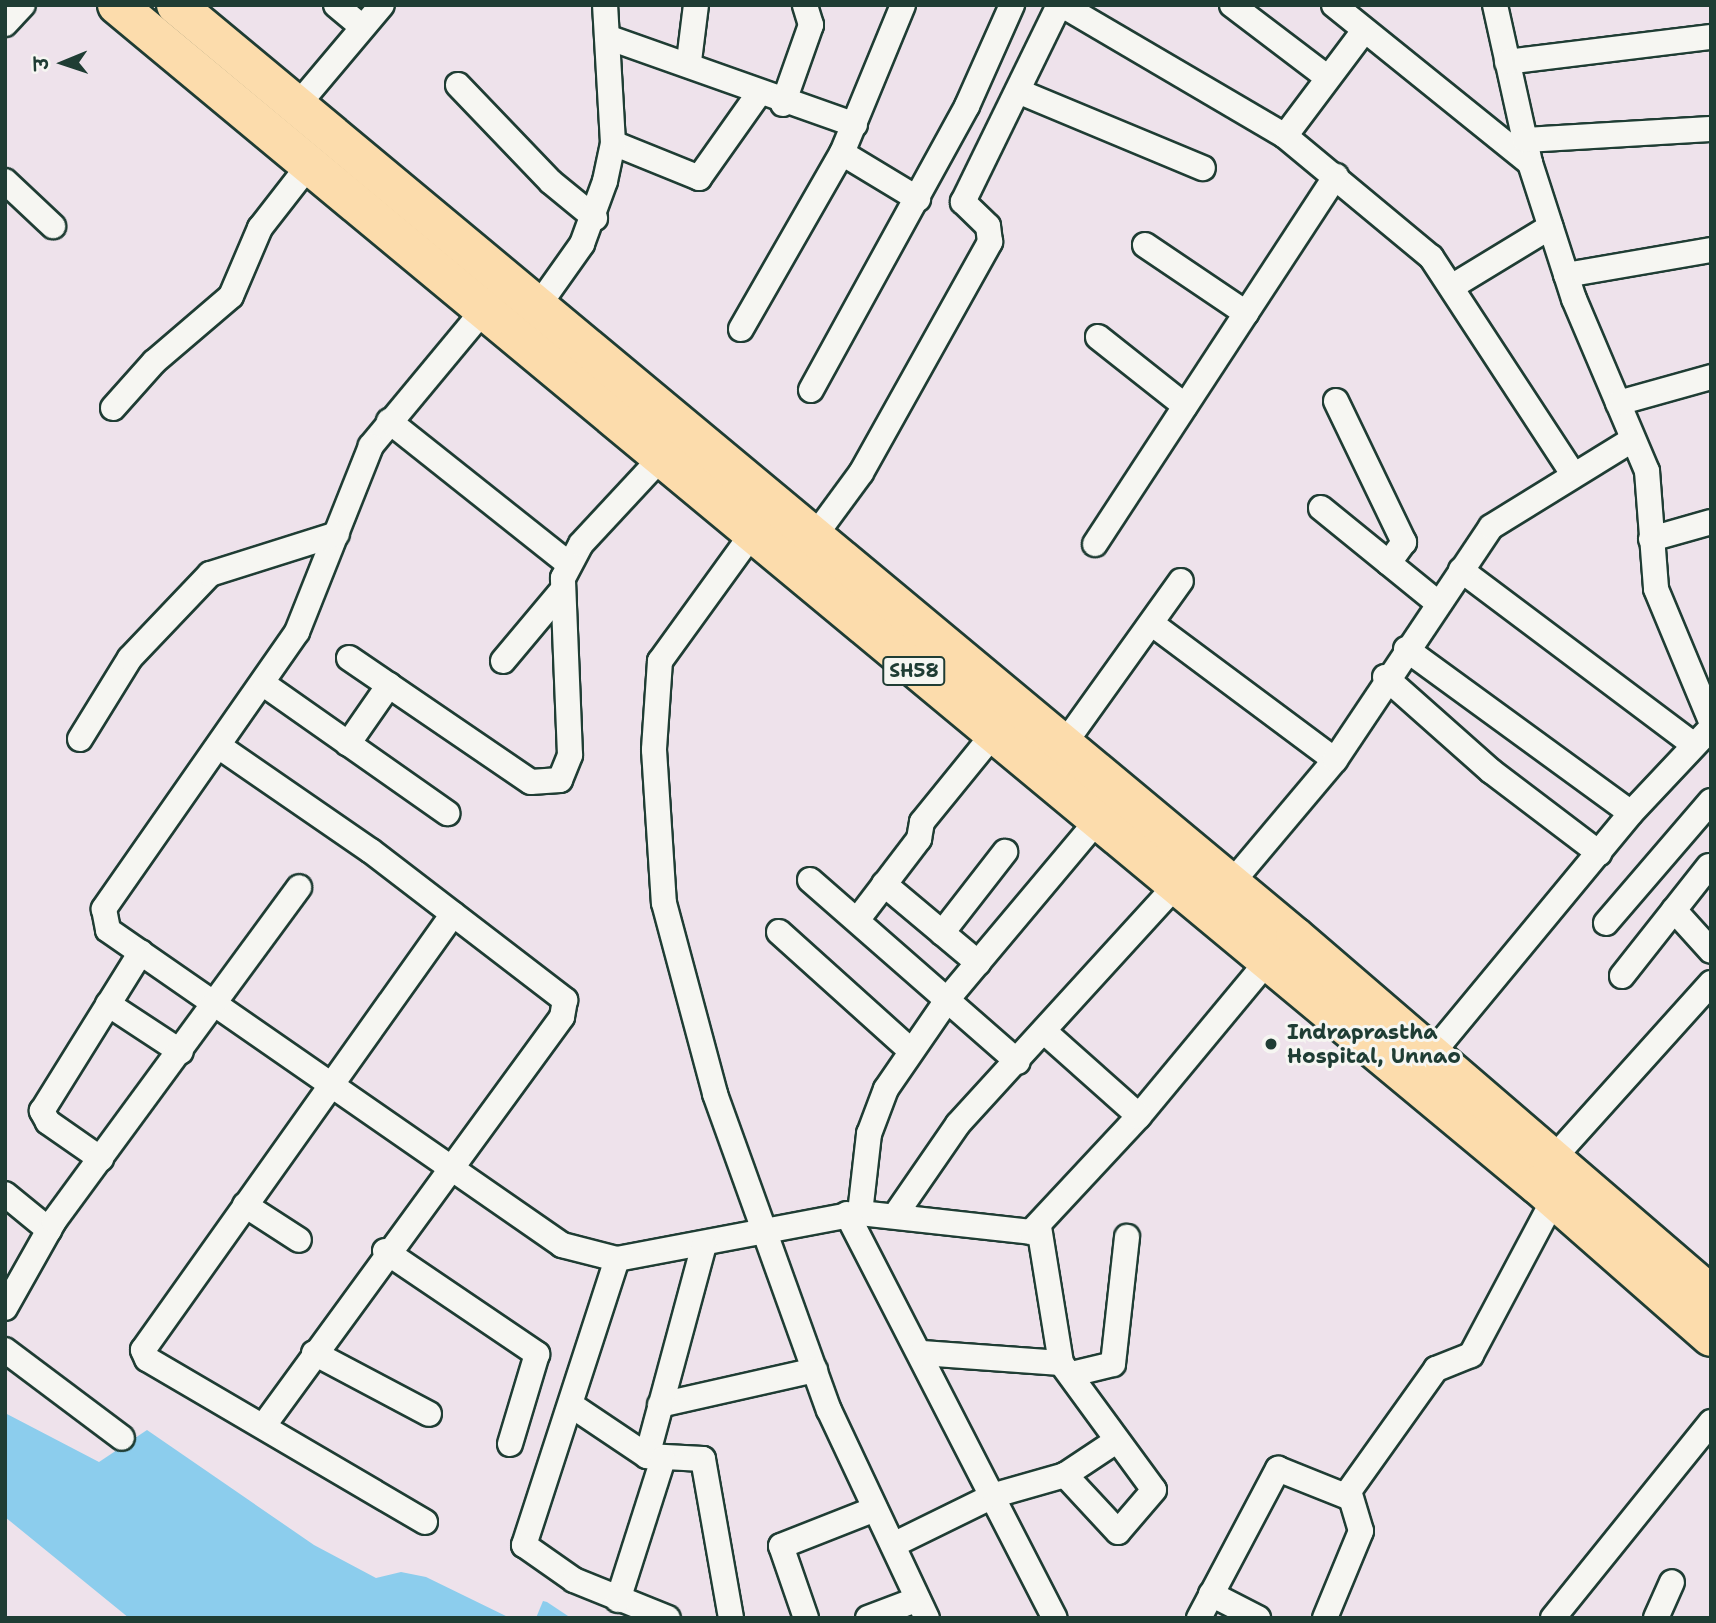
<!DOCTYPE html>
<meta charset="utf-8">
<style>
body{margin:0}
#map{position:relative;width:1716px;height:1623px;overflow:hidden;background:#eee2eb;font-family:"Shantell Sans","Playpen Sans Deva",sans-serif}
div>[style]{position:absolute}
.water>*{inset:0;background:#8ccded}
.roads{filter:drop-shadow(2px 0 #1f3d34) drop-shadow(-2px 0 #1f3d34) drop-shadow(0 2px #1f3d34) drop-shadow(0 -2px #1f3d34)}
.minor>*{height:24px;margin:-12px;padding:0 12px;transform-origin:12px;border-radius:12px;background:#f6f6f2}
.primary>*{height:38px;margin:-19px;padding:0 19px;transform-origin:19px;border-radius:19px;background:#fcdcac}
.dots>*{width:19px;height:19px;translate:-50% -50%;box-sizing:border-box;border:4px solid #f6f6f2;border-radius:50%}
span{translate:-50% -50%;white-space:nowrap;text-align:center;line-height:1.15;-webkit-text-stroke:6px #f6f6f2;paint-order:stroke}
.shield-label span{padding:2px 5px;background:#f6f6f2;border:2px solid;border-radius:5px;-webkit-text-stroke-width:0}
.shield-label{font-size:19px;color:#1f3d34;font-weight:700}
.poi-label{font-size:21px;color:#1f3d34;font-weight:700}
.left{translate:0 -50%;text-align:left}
.frame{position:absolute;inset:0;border:7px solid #1f3d34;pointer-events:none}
.north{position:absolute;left:28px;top:28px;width:70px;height:70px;-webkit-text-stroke:5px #f6f6f2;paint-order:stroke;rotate:268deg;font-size:19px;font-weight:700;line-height:28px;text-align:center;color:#1f3d34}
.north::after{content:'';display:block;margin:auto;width:24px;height:32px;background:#1f3d34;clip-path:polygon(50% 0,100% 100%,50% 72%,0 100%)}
</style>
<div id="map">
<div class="water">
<div style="clip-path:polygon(5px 1413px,99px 1462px,147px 1430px,314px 1545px,376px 1578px,401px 1572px,426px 1577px,510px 1618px,129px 1618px,5px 1517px)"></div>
<div style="clip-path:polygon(543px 1601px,547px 1602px,571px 1618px,536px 1618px)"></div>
</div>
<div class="roads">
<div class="minor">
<div style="left:336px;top:5px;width:34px;rotate:40deg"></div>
<div style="left:1062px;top:5px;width:259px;rotate:30.4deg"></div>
<div style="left:1285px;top:136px;width:190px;rotate:39.7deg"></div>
<div style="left:1431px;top:257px;width:259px;rotate:56.8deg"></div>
<div style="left:1232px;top:5px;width:119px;rotate:37.2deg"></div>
<div style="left:1334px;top:5px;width:252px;rotate:38.9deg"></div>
<div style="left:1495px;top:5px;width:162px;rotate:77.5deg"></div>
<div style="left:1530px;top:163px;width:143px;rotate:72.1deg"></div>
<div style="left:1574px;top:299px;width:187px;rotate:67deg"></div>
<div style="left:1647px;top:471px;width:118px;rotate:85.6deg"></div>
<div style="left:1656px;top:589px;width:143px;rotate:67.4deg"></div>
<div style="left:5px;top:24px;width:26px;rotate:-47deg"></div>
<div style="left:607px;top:37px;width:263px;rotate:19.5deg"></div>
<div style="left:689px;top:61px;width:56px;rotate:-82.9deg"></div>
<div style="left:1507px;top:62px;width:206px;rotate:-7deg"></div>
<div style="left:458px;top:85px;width:134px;rotate:46.2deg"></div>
<div style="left:551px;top:182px;width:57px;rotate:39.3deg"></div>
<div style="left:1020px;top:92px;width:198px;rotate:22.6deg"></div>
<div style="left:783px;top:104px;width:84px;rotate:-70.5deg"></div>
<div style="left:811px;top:25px;width:21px;rotate:-107deg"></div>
<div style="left:296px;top:107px;width:133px;rotate:-49.9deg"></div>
<div style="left:1285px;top:136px;width:130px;rotate:-53.1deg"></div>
<div style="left:1525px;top:140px;width:186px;rotate:-3.4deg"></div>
<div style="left:613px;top:143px;width:93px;rotate:22.1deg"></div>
<div style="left:699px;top:178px;width:105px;rotate:-54.7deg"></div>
<div style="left:842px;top:153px;width:89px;rotate:31.2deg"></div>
<div style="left:5px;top:181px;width:66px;rotate:43.2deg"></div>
<div style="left:1145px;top:245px;width:122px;rotate:34deg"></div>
<div style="left:1566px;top:275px;width:147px;rotate:-9.8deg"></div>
<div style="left:1453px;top:286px;width:114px;rotate:-31.3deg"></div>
<div style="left:492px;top:300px;width:190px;rotate:129.7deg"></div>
<div style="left:371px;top:446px;width:200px;rotate:111.7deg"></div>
<div style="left:297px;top:632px;width:338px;rotate:124.9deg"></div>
<div style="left:104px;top:909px;width:21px;rotate:79deg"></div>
<div style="left:108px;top:930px;width:553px;rotate:34.75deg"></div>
<div style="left:562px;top:1245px;width:57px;rotate:14.3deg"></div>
<div style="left:617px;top:1259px;width:247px;rotate:-10.7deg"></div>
<div style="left:860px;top:1213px;width:172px;rotate:6.3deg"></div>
<div style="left:1031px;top:1232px;width:158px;rotate:-47deg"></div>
<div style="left:1139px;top:1116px;width:200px;rotate:-50.3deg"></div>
<div style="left:536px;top:309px;width:80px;rotate:-54.7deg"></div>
<div style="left:582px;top:244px;width:67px;rotate:-69.9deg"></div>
<div style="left:605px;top:181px;width:39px;rotate:-78deg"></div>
<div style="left:613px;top:143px;width:138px;rotate:-93.3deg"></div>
<div style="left:741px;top:329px;width:203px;rotate:-60.2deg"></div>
<div style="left:842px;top:153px;width:160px;rotate:-67.6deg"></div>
<div style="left:1098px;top:337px;width:111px;rotate:38.4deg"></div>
<div style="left:811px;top:390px;width:324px;rotate:-61.2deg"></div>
<div style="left:967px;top:106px;width:111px;rotate:-66deg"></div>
<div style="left:1336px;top:401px;width:157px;rotate:64.3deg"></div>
<div style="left:1404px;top:542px;width:26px;rotate:126deg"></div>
<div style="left:1618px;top:403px;width:97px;rotate:-15.6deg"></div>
<div style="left:113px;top:408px;width:62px;rotate:-48.3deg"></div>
<div style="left:154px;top:362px;width:101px;rotate:-40.6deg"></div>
<div style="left:231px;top:296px;width:74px;rotate:-66.9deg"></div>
<div style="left:260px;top:228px;width:80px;rotate:-52.1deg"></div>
<div style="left:389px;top:421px;width:230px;rotate:38.5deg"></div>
<div style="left:1321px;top:508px;width:151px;rotate:39.1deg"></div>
<div style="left:752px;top:534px;width:157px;rotate:125.9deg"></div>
<div style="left:660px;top:661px;width:89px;rotate:93.9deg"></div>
<div style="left:654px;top:750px;width:153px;rotate:86.3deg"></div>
<div style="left:664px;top:903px;width:198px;rotate:75deg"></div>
<div style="left:715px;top:1094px;width:336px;rotate:70.2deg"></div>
<div style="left:829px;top:1410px;width:230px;rotate:64.8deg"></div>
<div style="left:1651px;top:539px;width:62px;rotate:-15.8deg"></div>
<div style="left:811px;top:541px;width:84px;rotate:-53.7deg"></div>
<div style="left:861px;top:473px;width:265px;rotate:-60.8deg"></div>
<div style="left:990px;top:242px;width:16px;rotate:-97deg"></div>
<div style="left:988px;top:226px;width:35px;rotate:-136deg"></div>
<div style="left:963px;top:202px;width:219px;rotate:-64deg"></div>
<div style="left:1095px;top:544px;width:440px;rotate:-56.8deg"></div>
<div style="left:1461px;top:570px;width:291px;rotate:36.9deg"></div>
<div style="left:1155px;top:626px;width:224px;rotate:36.7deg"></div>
<div style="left:1406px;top:649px;width:278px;rotate:36.1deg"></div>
<div style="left:349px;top:658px;width:220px;rotate:34.3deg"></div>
<div style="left:531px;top:782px;width:29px;rotate:-4deg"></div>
<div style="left:560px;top:780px;width:27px;rotate:-68deg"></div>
<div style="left:570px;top:755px;width:177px;rotate:-92.3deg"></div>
<div style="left:563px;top:578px;width:38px;rotate:-62deg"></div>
<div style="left:581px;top:544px;width:117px;rotate:-47.1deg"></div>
<div style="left:503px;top:661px;width:89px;rotate:-50deg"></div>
<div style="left:1385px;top:677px;width:142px;rotate:41.6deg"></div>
<div style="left:1491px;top:771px;width:136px;rotate:37.2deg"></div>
<div style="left:265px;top:685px;width:223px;rotate:35.1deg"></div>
<div style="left:80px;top:739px;width:95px;rotate:-58.3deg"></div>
<div style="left:130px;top:658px;width:116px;rotate:-46.4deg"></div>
<div style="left:210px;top:574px;width:133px;rotate:-17.5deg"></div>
<div style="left:348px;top:744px;width:72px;rotate:-55.2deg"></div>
<div style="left:220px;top:747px;width:183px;rotate:34.6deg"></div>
<div style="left:371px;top:851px;width:245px;rotate:37.5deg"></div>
<div style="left:565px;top:1000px;width:17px;rotate:100deg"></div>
<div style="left:562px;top:1017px;width:505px;rotate:126.14deg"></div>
<div style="left:1062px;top:747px;width:204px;rotate:-54.4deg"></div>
<div style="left:810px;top:880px;width:276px;rotate:41.2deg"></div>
<div style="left:884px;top:884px;width:123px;rotate:40deg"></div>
<div style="left:1223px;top:893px;width:174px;rotate:-49.9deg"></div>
<div style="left:1335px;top:760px;width:280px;rotate:-56.2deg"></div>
<div style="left:1491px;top:527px;width:166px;rotate:-31.7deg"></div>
<div style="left:1674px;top:910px;width:55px;rotate:47.9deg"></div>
<div style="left:858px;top:919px;width:101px;rotate:-52.7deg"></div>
<div style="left:919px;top:839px;width:17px;rotate:-80deg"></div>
<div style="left:922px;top:822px;width:111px;rotate:-50.9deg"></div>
<div style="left:1606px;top:923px;width:161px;rotate:-49.3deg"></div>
<div style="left:779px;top:932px;width:176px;rotate:42deg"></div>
<div style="left:942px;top:933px;width:103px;rotate:-52.1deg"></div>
<div style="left:1622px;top:976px;width:140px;rotate:-51.7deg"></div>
<div style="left:108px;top:1004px;width:87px;rotate:33.3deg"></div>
<div style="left:1047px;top:1034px;width:123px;rotate:41.7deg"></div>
<div style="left:1430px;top:1056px;width:315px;rotate:-50.4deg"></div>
<div style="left:1631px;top:813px;width:117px;rotate:-46.7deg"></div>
<div style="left:101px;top:1159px;width:65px;rotate:-145.1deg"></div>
<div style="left:48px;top:1122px;width:13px;rotate:-119deg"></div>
<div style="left:42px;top:1111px;width:187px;rotate:-58.1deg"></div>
<div style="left:1550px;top:1162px;width:241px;rotate:-48deg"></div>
<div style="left:5px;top:1194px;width:57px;rotate:39.3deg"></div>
<div style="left:245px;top:1205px;width:64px;rotate:32.9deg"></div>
<div style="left:860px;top:1213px;width:80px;rotate:-83.5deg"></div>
<div style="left:869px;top:1134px;width:48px;rotate:-69.3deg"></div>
<div style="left:886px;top:1089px;width:113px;rotate:-55.5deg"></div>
<div style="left:950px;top:996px;width:227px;rotate:-50deg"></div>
<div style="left:847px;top:1214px;width:454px;rotate:62.8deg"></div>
<div style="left:896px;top:1214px;width:109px;rotate:-55.4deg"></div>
<div style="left:958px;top:1124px;width:322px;rotate:-47.6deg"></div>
<div style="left:1039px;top:1227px;width:138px;rotate:80.8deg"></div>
<div style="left:1061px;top:1363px;width:157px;rotate:53.8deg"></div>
<div style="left:1154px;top:1490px;width:55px;rotate:130.6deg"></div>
<div style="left:1118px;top:1532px;width:78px;rotate:-132.9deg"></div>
<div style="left:385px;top:1251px;width:184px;rotate:34.1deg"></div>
<div style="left:537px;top:1354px;width:94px;rotate:106.7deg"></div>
<div style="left:617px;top:1259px;width:301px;rotate:108deg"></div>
<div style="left:524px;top:1545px;width:61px;rotate:35deg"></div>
<div style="left:574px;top:1580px;width:101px;rotate:22deg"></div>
<div style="left:5px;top:1308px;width:100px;rotate:-60.6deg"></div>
<div style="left:54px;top:1221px;width:414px;rotate:-53.7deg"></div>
<div style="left:5px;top:1350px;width:146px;rotate:36.9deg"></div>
<div style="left:314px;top:1353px;width:130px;rotate:27.9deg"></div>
<div style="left:922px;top:1353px;width:139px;rotate:4.1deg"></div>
<div style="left:1072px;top:1374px;width:42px;rotate:-13.7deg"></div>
<div style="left:1113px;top:1364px;width:128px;rotate:-83.7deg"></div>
<div style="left:660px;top:1405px;width:159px;rotate:-12.7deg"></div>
<div style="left:574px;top:1407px;width:88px;rotate:33.9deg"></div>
<div style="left:647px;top:1456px;width:56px;rotate:3.1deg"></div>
<div style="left:703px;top:1459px;width:161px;rotate:80deg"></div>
<div style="left:647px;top:1456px;width:219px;rotate:-74.9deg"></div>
<div style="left:425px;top:1522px;width:322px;rotate:-149.6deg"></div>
<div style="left:147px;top:1359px;width:10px;rotate:-114deg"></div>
<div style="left:143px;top:1350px;width:535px;rotate:-54.59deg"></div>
<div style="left:893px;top:1545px;width:114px;rotate:-26.1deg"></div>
<div style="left:995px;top:1495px;width:73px;rotate:-15.9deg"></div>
<div style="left:1065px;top:1475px;width:61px;rotate:-33.7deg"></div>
<div style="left:1211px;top:1594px;width:53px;rotate:27.1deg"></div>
<div style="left:618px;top:1600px;width:148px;rotate:-72.3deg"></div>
<div style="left:806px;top:1618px;width:76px;rotate:-109.1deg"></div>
<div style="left:781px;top:1546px;width:101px;rotate:-21.5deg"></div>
<div style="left:868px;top:1618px;width:53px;rotate:-20.8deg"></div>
<div style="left:1199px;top:1618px;width:169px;rotate:-62.1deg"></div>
<div style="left:1278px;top:1469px;width:75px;rotate:21.8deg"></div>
<div style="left:1325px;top:1618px;width:94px;rotate:-67.5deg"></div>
<div style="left:1361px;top:1531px;width:42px;rotate:-106.7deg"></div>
<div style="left:1349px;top:1491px;width:150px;rotate:-54.5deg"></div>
<div style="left:1436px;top:1369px;width:38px;rotate:-22deg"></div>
<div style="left:1471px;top:1355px;width:177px;rotate:-62deg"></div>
<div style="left:1553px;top:1618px;width:252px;rotate:-51.1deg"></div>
<div style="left:1656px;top:1618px;width:39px;rotate:-66deg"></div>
</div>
<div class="primary">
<div style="left:117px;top:5px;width:1847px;rotate:39.71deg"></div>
<div style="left:1538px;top:1185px;width:230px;rotate:41.3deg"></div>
<div style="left:176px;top:5px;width:1456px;rotate:39.79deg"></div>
<div style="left:1295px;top:937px;width:549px;rotate:40.71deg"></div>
</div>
</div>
<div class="dots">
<div style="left:1271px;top:1044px;background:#1f3d34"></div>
</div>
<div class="shield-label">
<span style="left:914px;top:671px">SH58</span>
</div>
<div class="poi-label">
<span class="left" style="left:1287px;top:1044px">Indraprastha<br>Hospital, Unnao</span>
</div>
<div class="frame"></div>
<div class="north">उ</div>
</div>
